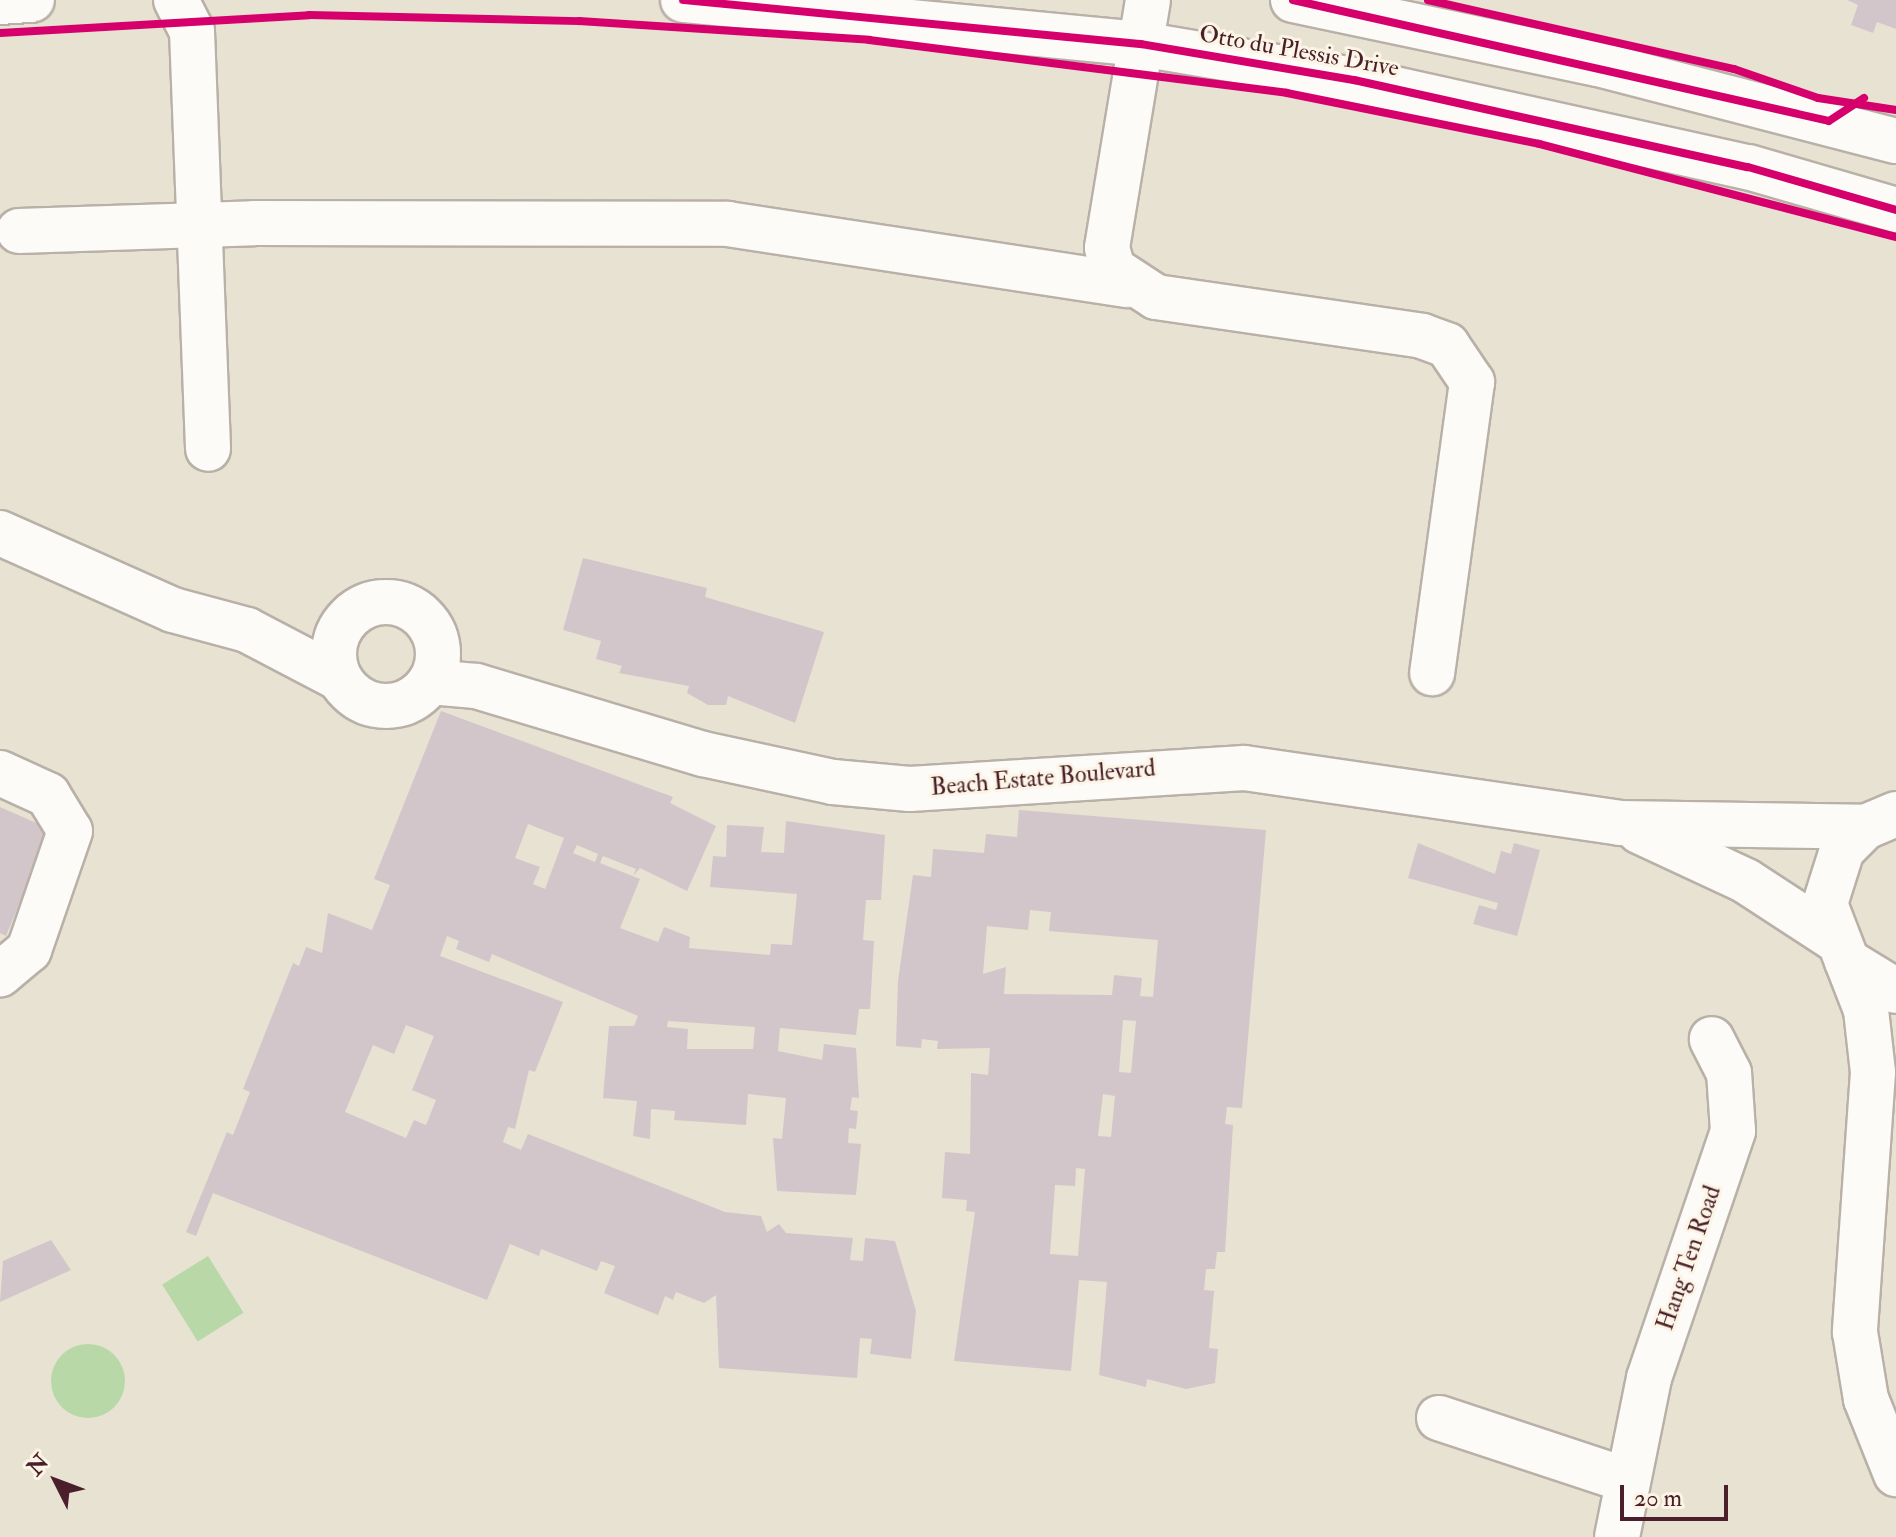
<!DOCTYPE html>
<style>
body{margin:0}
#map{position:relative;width:1896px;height:1537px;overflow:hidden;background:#e8e2d2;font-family:"IM FELL Double Pica",serif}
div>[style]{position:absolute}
.green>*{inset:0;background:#b9d8a7;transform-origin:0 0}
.round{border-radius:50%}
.building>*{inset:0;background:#d2c6cb}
.roads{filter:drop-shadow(2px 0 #b9b0a8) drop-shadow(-2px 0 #b9b0a8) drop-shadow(0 2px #b9b0a8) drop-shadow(0 -2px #b9b0a8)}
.minor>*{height:44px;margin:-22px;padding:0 22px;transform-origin:22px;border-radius:22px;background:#fcfbf8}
.minor>.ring{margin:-22px;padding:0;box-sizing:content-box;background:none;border:44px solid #fcfbf8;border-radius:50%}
.major>*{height:44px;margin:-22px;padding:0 22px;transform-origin:22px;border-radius:22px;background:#fcfbf8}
.cycleway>*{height:8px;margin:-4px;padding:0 4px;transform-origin:4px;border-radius:4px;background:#d6006c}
span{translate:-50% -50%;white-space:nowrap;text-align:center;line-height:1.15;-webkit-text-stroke:6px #fcf5e5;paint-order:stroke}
.street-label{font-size:24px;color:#4a1f2b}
.north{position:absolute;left:16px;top:1441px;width:80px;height:80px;-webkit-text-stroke:6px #fcf5e5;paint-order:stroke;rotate:312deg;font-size:22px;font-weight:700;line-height:32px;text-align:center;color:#4a1f2b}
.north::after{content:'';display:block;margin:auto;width:28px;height:36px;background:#4a1f2b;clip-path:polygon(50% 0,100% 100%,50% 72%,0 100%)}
.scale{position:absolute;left:1620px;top:1485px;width:108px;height:36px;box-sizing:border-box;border:4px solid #4a1f2b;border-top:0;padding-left:10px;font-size:24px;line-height:28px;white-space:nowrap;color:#4a1f2b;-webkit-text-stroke:6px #fcf5e5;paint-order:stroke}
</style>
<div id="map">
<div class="green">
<div style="left:208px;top:1256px;width:67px;height:54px;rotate:58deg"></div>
<div class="round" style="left:51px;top:1344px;width:74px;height:74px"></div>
</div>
<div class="building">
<div style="clip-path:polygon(1847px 0,1896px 0,1896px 29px,1877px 22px,1873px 33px,1851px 25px,1858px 5px)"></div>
<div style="clip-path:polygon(583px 558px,707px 588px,705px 597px,824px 632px,795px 723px,728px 696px,726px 705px,708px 705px,687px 693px,689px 686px,619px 673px,622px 666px,596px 659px,601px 641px,563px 630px)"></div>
<div style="clip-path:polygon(evenodd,441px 711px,673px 797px,670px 803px,716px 826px,687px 891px,640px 868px,633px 876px,636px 869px,603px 856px,600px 863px,640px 879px,620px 928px,658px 942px,664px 927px,690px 937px,689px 948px,770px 955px,771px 944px,792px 945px,797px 894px,710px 887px,713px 856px,726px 857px,727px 825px,764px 827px,761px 852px,784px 853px,786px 821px,885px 835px,881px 900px,866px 900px,863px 940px,874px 941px,870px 1009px,859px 1009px,856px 1035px,780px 1028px,778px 1051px,822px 1060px,824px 1044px,856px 1048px,859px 1098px,852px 1097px,850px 1110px,858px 1111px,856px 1129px,849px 1128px,848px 1143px,861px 1144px,856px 1195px,777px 1191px,773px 1138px,782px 1139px,786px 1098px,748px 1094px,746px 1125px,674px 1120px,675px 1111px,651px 1109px,650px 1139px,633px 1136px,637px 1101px,603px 1098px,609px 1026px,634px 1026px,638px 1016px,492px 954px,489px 962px,456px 949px,459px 941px,447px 936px,440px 956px,563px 1002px,535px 1072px,529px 1070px,515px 1129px,508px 1127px,503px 1142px,521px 1150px,528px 1134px,725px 1212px,761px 1216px,767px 1232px,779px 1224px,786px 1233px,853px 1238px,850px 1260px,863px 1261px,865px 1238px,895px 1241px,916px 1311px,911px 1359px,870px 1354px,872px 1339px,860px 1338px,857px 1378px,719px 1368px,716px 1295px,704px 1303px,676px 1292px,673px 1300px,665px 1296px,658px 1315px,604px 1293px,615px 1266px,601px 1261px,597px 1271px,541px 1249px,539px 1256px,510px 1244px,487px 1300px,213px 1193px,196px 1236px,186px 1232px,227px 1132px,233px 1135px,250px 1092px,243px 1089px,293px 963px,299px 966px,306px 947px,322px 953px,328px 913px,372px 930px,390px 885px,374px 879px,441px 711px,528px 824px,564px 838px,545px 889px,533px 884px,540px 867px,515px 858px,528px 824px,441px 711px,577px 845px,598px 854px,595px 862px,573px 853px,577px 845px,441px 711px,668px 1021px,755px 1027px,753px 1049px,687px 1049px,688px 1029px,667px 1027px,668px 1021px,441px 711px,406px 1025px,434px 1036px,412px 1090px,436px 1100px,426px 1125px,414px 1120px,406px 1138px,345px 1112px,373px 1045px,394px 1054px,406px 1025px)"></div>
<div style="clip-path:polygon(0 807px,50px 829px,6px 936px,0 933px)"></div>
<div style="clip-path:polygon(evenodd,1019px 810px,1266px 830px,1242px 1108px,1227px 1107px,1225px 1124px,1233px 1125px,1225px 1252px,1217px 1252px,1215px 1269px,1206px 1269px,1204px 1290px,1214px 1291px,1209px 1348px,1218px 1349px,1215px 1383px,1186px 1389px,1147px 1379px,1146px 1387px,1099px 1375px,1107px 1282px,1079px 1280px,1071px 1371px,954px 1361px,975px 1212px,966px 1211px,967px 1200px,942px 1198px,945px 1152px,970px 1154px,971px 1073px,988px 1075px,990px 1048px,937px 1049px,938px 1041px,922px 1039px,921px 1048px,896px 1046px,898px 981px,913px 875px,931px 877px,933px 849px,984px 853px,986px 834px,1017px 837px,1019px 810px,1030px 910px,1051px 912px,1049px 931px,1158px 940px,1153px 997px,1140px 996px,1142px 978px,1114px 975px,1112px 995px,1004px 994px,1006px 967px,983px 974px,987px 926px,1028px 930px,1030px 910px,1019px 810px,1123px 1020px,1136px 1021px,1131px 1073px,1119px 1072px,1123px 1020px,1019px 810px,1103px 1094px,1115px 1096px,1111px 1137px,1098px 1136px,1103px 1094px,1019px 810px,1076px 1168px,1085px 1169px,1078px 1256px,1050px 1254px,1055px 1185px,1075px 1186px,1076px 1168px)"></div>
<div style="clip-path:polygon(1418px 843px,1495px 874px,1501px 851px,1511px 854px,1514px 843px,1540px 850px,1517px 936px,1473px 924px,1479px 905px,1496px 910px,1498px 903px,1408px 878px)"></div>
<div style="clip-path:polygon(51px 1240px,71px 1270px,0 1302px,3px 1261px)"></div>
</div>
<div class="roads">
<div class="minor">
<div style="left:176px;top:0;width:35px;rotate:63deg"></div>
<div style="left:192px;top:31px;width:418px;rotate:87.8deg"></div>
<div style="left:1148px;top:0;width:251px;rotate:99.4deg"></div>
<div style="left:1107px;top:248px;width:22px;rotate:74deg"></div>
<div style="left:1113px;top:269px;width:51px;rotate:33.1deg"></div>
<div style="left:1156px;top:297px;width:269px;rotate:8.3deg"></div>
<div style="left:1422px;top:336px;width:27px;rotate:20deg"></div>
<div style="left:1447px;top:345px;width:45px;rotate:56deg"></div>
<div style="left:1472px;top:382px;width:294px;rotate:97.8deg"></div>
<div style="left:19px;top:231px;width:235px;rotate:-1.9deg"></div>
<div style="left:254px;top:223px;width:474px;rotate:0.1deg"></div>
<div style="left:728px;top:224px;width:404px;rotate:8.7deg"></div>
<div style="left:0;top:533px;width:189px;rotate:24deg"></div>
<div style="left:173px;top:610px;width:77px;rotate:15.1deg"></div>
<div style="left:247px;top:630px;width:104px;rotate:27.6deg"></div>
<div class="ring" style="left:334px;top:602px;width:60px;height:60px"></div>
<div style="left:430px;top:682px;width:46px;rotate:5deg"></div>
<div style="left:476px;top:686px;width:237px;rotate:16.7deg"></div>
<div style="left:703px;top:754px;width:133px;rotate:12.2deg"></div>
<div style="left:833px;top:782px;width:77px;rotate:5.2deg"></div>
<div style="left:910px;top:789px;width:335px;rotate:-3.6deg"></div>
<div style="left:1244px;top:768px;width:380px;rotate:8.3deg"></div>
<div style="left:1620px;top:823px;width:245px;rotate:0.9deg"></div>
<div style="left:0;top:773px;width:53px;rotate:24.6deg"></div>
<div style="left:48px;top:795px;width:42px;rotate:58.6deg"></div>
<div style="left:70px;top:831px;width:126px;rotate:109deg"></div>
<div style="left:29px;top:950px;width:38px;rotate:140deg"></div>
<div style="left:1896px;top:814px;width:34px;rotate:157deg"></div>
<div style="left:1865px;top:827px;width:33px;rotate:135deg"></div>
<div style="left:1842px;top:850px;width:57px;rotate:107.5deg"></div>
<div style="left:1825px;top:904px;width:61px;rotate:68.9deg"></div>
<div style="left:1847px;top:961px;width:57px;rotate:31.5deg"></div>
<div style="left:1639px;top:831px;width:118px;rotate:25deg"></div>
<div style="left:1746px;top:881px;width:103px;rotate:33.1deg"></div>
<div style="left:1847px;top:961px;width:53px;rotate:68.8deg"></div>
<div style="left:1866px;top:1010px;width:62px;rotate:83.6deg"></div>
<div style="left:1873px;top:1072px;width:261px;rotate:94deg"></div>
<div style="left:1855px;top:1332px;width:68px;rotate:80.7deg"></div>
<div style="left:1866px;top:1399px;width:81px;rotate:68.2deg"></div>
<div style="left:1439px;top:1418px;width:197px;rotate:18.3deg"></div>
<div style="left:1617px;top:1537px;width:162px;rotate:-78.6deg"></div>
<div style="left:1649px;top:1378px;width:261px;rotate:-71.2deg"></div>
<div style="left:1733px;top:1131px;width:58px;rotate:-93.9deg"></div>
<div style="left:1729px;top:1073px;width:38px;rotate:-117deg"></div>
</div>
<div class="major">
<div style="left:683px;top:0;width:460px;rotate:5.5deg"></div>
<div style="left:1141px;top:44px;width:216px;rotate:9.6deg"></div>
<div style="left:1354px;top:80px;width:403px;rotate:12.5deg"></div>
<div style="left:1748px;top:167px;width:154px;rotate:16.2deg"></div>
<div style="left:1293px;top:0;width:312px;rotate:11.9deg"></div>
<div style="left:1598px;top:64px;width:308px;rotate:14.5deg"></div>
<div style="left:0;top:2px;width:32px;rotate:-4deg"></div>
</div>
</div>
<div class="cycleway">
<div style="left:683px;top:0;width:460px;rotate:5.5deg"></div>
<div style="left:1141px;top:44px;width:216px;rotate:9.6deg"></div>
<div style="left:1354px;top:80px;width:403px;rotate:12.5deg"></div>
<div style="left:1748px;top:167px;width:154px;rotate:16.2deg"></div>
<div style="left:1293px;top:0;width:549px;rotate:12.72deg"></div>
<div style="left:1829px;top:121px;width:42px;rotate:-33.3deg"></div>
<div style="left:1428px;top:0;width:314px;rotate:12.7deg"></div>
<div style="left:1734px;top:69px;width:89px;rotate:19deg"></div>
<div style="left:1818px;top:98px;width:79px;rotate:8.7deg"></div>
<div style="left:0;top:33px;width:310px;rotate:-3.3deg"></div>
<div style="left:309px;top:15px;width:270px;rotate:1.3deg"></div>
<div style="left:579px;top:21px;width:291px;rotate:3.7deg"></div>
<div style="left:869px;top:40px;width:421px;rotate:7.2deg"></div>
<div style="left:1287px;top:93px;width:257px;rotate:11.4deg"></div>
<div style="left:1539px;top:144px;width:369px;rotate:14.6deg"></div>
</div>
<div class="street-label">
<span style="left:1299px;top:51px;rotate:10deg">Otto du Plessis Drive</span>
<span style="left:1043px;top:778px;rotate:-5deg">Beach Estate Boulevard</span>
<span style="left:1689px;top:1258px;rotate:-71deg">Hang Ten Road</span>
</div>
<div class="north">N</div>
<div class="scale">20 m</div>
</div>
